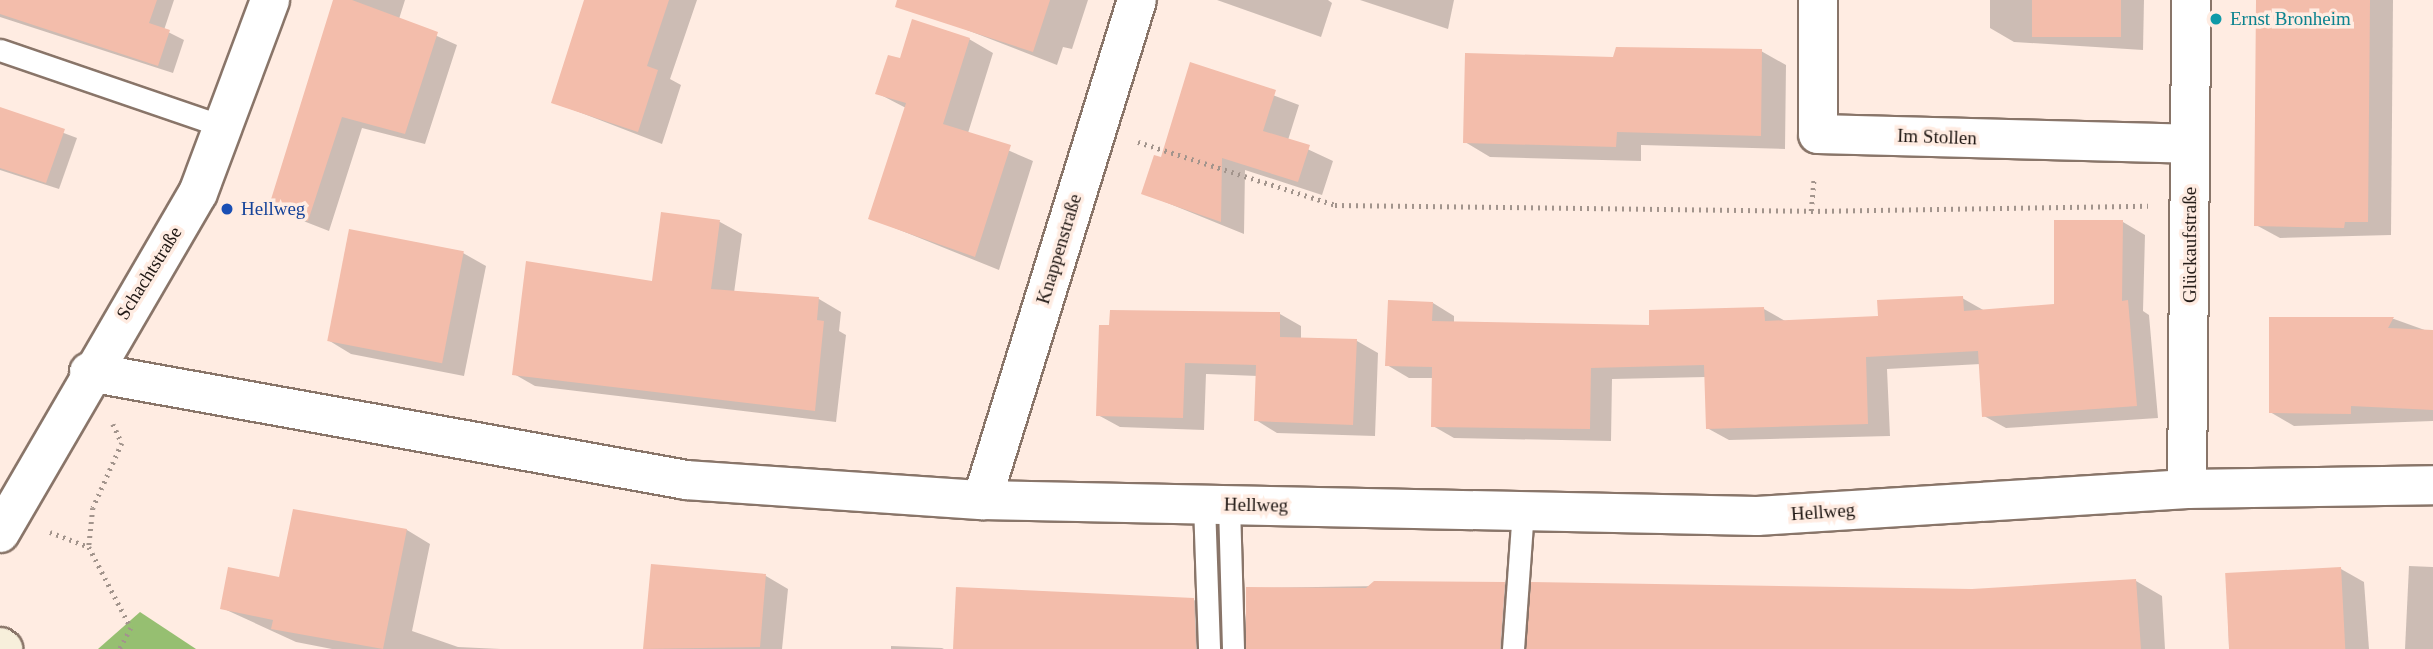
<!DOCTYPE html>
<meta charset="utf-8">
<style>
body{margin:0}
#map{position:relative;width:2433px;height:649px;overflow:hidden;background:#ffece2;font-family:Georgia,serif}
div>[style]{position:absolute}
.forest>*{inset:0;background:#96bf71}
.shadow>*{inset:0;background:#0003}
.building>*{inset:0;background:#f3bdab;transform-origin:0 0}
.path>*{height:4.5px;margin-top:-2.25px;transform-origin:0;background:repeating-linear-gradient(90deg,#a2948c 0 2px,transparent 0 7px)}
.roads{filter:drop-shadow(2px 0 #897569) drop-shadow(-2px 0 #897569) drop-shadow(0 2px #897569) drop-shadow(0 -2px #897569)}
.lane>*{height:21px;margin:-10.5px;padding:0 10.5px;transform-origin:10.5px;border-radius:10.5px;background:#fff}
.street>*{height:38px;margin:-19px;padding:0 19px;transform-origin:19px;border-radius:19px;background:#fff}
.secondary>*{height:38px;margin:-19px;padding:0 19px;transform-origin:19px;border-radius:19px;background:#f7efdb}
.dots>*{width:19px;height:19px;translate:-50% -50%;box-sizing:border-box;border:4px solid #ffece2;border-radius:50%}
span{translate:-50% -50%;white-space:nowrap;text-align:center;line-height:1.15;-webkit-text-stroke:7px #ffece2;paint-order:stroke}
.culture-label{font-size:19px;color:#0d838f}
.left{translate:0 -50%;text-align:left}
.street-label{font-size:19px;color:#1e1612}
.transit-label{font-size:19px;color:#164399}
</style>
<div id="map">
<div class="forest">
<div style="clip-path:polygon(140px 612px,196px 649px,98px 649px)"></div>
</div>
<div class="shadow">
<div style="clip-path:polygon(0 0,174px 0,164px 30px,184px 40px,173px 73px,0 17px)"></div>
<div style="clip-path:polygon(335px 0,405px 0,399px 19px,457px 45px,425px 144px,362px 128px,329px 231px,270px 208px)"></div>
<div style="clip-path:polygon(587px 0,697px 0,670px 79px,681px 85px,662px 144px,553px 102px)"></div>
<div style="clip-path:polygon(957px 0,1088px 0,1072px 49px,1063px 47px,1057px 65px,949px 23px)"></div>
<div style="clip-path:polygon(1217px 0,1328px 0,1332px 3px,1321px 37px)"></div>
<div style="clip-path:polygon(1360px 0,1454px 0,1448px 29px)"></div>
<div style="clip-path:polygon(1990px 0,2144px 0,2143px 50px,2014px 42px,1990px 28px)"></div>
<div style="clip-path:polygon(2259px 0,2393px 0,2391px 235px,2280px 238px,2256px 225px)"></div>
<div style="clip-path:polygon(969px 39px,993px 53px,968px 133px,1033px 161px,999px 270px,870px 218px,906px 108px,877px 93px)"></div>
<div style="clip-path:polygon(1761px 51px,1786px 65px,1785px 149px,1641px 145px,1641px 161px,1490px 157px,1465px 142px,1614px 59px)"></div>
<div style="clip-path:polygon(1191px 64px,1299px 105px,1288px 140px,1333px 161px,1322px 195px,1245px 170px,1244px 234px,1143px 193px,1162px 159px)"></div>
<div style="clip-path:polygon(0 109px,77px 138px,59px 189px,0 170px)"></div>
<div style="clip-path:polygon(663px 214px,720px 222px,742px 234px,734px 293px,819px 299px,841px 312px,839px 331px,846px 335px,836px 422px,535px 386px,514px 374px,653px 283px)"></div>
<div style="clip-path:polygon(2123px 222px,2145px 235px,2143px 311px,2149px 315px,2158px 418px,2006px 428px,1984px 416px,1981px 364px,1887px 369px,1890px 436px,1729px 440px,1707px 428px,1706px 377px,1612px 379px,1611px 441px,1454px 438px,1433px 426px,1434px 378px,1409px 378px,1387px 365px,1433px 303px,1454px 316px,1454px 323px,1651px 326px,1764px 309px,1787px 322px,1880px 318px,1962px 298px,1985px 311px,2055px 305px)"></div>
<div style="clip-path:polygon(463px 253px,486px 266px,464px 376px,351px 354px,328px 340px)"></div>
<div style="clip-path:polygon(1280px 314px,1301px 326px,1301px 339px,1357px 341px,1378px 353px,1375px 436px,1277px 433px,1256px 420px,1258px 376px,1206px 374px,1204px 430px,1120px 427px,1098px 415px,1101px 327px)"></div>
<div style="clip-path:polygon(2270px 319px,2394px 319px,2433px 333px,2433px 421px,2294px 426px,2270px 412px)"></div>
<div style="clip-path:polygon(295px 511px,407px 530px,430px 544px,412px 631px,458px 647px,501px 649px,332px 649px,296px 642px,222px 608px,281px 579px)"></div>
<div style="clip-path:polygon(652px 566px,766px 576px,788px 589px,782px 649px,645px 649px)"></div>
<div style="clip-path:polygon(2409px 566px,2433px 567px,2433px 649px,2405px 649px)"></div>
<div style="clip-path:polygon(2341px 569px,2364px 582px,2369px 649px,2229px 649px,2227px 575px)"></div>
<div style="clip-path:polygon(2136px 581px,2162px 596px,2165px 649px,1248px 649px,1248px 588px,1504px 584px,1531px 599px,1972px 591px)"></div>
<div style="clip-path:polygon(1194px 600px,1220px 615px,1222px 649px,955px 649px)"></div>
<div style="clip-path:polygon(891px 646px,942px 648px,944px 649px,891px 649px)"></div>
</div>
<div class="building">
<div style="clip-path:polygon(0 0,157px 0,149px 23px,170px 30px,158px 66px,0 14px)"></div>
<div style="clip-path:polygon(333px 0,352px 0,438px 32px,405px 134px,342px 117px,308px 221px,268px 209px)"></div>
<div style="clip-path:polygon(584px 0,669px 0,647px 66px,658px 70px,638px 132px,551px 103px)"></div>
<div style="clip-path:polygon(897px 0,1050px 0,1033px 52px,895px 7px)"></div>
<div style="left:2032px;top:0;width:89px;height:37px"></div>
<div style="clip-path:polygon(2256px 0,2370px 0,2368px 222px,2345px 222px,2344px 228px,2254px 226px)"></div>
<div style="clip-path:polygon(912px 19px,970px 38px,943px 124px,1011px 145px,975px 257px,868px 219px,906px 103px,875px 94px,888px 55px,900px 58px)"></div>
<div style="clip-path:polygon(1616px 47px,1762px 49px,1761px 136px,1617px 132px,1616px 147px,1463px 143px,1465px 53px,1613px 57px)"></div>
<div style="clip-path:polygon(1190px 62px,1276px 90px,1263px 131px,1310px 145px,1298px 182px,1222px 158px,1221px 222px,1141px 194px,1154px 155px,1161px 157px)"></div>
<div style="clip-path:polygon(0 107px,65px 129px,46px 183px,0 168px)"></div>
<div style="clip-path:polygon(661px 212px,720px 220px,711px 289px,819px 297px,817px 320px,824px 321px,815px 411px,512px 375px,526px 261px,652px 281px)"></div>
<div style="clip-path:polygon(2054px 220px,2123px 220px,2122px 301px,2128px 300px,2137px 406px,1982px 417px,1978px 351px,1866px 357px,1868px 424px,1706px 429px,1704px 365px,1591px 368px,1590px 429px,1431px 427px,1432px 367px,1385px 366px,1388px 300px,1433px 302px,1432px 321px,1649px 325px,1649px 310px,1764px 307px,1765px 321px,1878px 316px,1877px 300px,1963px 296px,1964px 311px,2054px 304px)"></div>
<div style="left:349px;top:229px;width:117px;height:114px;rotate:11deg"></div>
<div style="clip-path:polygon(1110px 310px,1280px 312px,1280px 337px,1357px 339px,1353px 425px,1254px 421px,1256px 365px,1185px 363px,1183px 418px,1096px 416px,1099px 325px,1109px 325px)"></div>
<div style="clip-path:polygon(2269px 317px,2394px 317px,2388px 328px,2433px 330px,2433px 410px,2351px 406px,2351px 414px,2269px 413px)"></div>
<div style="clip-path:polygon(293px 509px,407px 529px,383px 649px,271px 629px,273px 620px,220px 609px,228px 567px,279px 577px)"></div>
<div style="clip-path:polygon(651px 564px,766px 574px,760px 647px,643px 649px)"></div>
<div style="left:2341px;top:567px;width:82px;height:116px;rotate:87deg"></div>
<div style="clip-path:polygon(2136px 579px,2141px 649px,1526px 649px,1531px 582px,1972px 589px)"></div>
<div style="clip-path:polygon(1374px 581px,1505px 582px,1500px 649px,1246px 649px,1246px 587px,1366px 588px)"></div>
<div style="clip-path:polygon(956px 587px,1194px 598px,1196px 649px,953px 649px)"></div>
</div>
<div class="path">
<div style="left:1138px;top:142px;width:207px;rotate:17.7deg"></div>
<div style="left:1335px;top:205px;width:476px;rotate:0.7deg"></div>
<div style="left:1811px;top:211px;width:337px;rotate:-0.9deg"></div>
<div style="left:1811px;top:211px;width:34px;rotate:-85deg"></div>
<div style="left:113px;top:424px;width:21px;rotate:65deg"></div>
<div style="left:122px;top:443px;width:71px;rotate:114deg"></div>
<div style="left:93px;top:508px;width:39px;rotate:96deg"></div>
<div style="left:89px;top:547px;width:91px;rotate:62.6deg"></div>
<div style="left:131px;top:628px;width:24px;rotate:118deg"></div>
<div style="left:50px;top:532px;width:42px;rotate:21deg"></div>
</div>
<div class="roads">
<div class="lane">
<div style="left:0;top:50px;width:238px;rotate:18.9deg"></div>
<div style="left:1204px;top:504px;width:145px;rotate:88deg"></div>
<div style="left:1229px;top:505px;width:144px;rotate:88.4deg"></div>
<div style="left:1513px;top:649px;width:138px;rotate:-85.9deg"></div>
</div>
<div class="street">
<div style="left:1818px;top:0;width:134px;rotate:90deg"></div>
<div style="left:1818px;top:134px;width:371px;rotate:1.5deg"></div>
<div style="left:89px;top:372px;width:607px;rotate:10.25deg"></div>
<div style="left:686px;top:480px;width:297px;rotate:3.9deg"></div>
<div style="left:982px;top:500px;width:775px;rotate:1.18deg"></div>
<div style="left:1757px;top:516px;width:431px;rotate:-3.6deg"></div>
<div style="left:2187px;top:489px;width:246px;rotate:-0.9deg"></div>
<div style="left:2187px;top:489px;width:489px;rotate:-89.5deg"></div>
<div style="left:982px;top:500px;width:523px;rotate:-72.78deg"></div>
<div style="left:0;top:533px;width:393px;rotate:-59.8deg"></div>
<div style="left:198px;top:193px;width:206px;rotate:-69.5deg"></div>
</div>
<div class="secondary">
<div style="left:0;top:647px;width:4px;rotate:34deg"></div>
</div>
</div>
<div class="dots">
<div style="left:2216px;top:19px;background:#0f9aa8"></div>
<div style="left:227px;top:209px;background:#1a4fb4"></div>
</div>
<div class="culture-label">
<span class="left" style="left:2230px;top:19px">Ernst Bronheim</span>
</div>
<div class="street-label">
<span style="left:1937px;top:137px;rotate:2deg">Im Stollen</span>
<span style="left:2190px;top:245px;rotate:-90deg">Glückaufstraße</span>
<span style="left:1059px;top:249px;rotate:-73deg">Knappenstraße</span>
<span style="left:149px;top:273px;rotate:-58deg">Schachtstraße</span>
<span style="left:1256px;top:505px;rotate:1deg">Hellweg</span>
<span style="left:1823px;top:512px;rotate:-4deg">Hellweg</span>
</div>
<div class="transit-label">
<span class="left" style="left:241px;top:209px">Hellweg</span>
</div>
</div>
